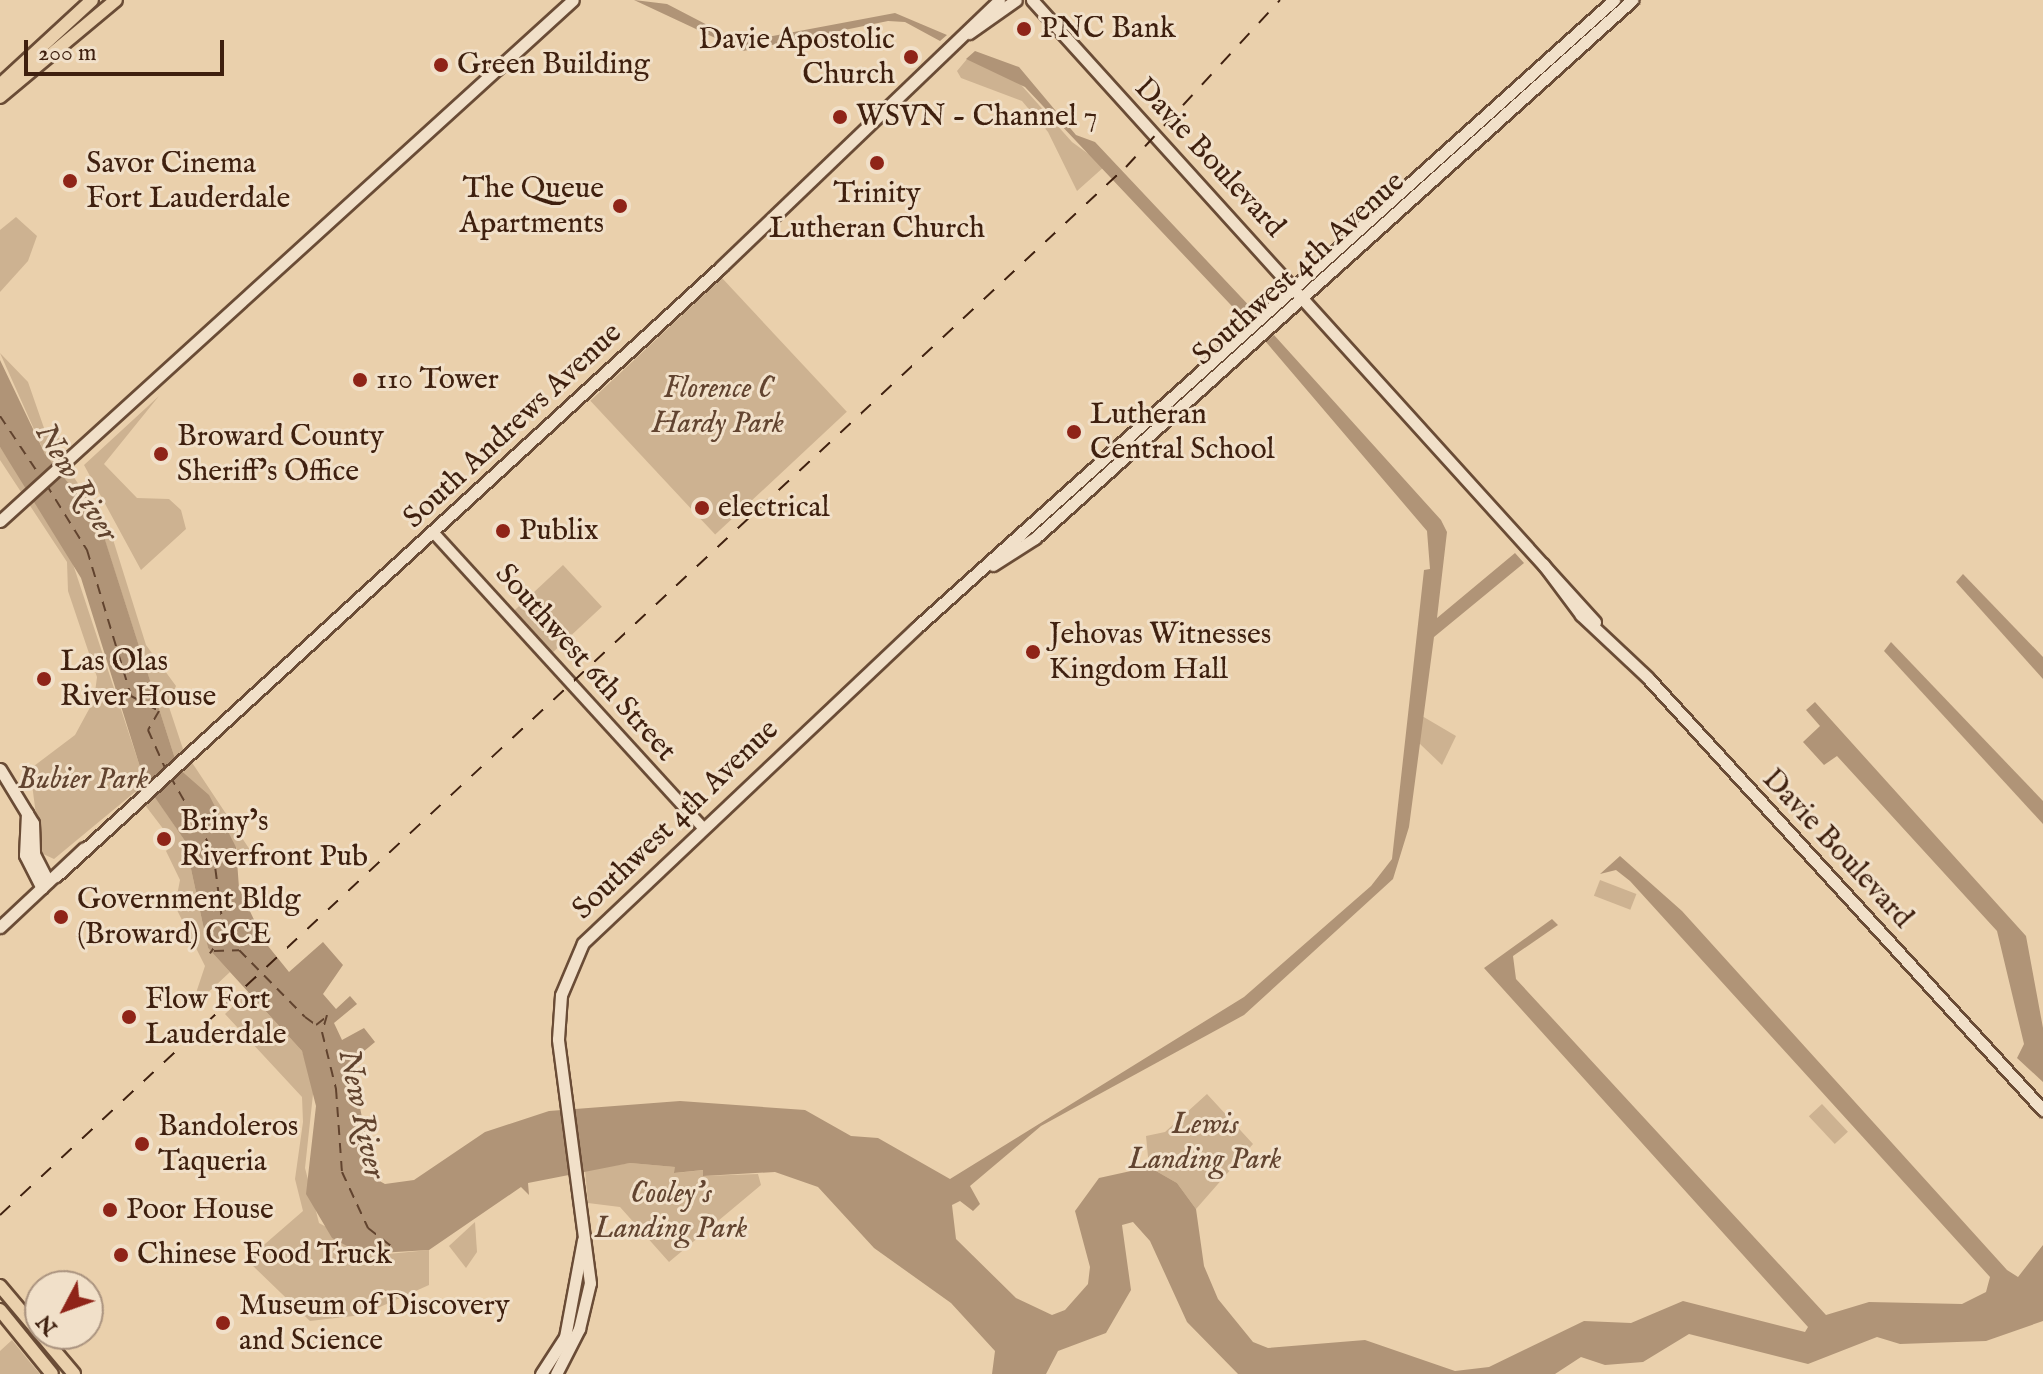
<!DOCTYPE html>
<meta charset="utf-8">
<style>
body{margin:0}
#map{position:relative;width:2043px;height:1374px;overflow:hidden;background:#ead0ac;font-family:"IM FELL English",serif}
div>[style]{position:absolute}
.green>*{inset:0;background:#cdb291;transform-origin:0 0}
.water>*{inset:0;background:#b09477}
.ferry>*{height:2px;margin-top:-1px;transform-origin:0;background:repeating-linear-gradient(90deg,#61432e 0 10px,transparent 0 18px)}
.roads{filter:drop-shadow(2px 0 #6a4c36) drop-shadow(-2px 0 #6a4c36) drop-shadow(0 2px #6a4c36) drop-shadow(0 -2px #6a4c36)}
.tertiary>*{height:10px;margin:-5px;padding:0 5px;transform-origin:5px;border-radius:5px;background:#f1e0c9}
.secondary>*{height:11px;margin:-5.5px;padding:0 5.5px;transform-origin:5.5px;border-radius:5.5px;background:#f1e0c9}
.primary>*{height:12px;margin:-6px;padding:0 6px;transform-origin:6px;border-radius:6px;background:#ead0ac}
.rail>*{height:2px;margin-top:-1px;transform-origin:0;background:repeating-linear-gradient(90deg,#3f200f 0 14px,transparent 0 28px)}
.dots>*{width:22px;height:22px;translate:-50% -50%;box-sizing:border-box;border:4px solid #f1e0c9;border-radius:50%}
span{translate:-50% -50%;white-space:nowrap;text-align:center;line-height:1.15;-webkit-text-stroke:6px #f1e0c9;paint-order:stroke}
.poi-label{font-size:30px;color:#3f200f}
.left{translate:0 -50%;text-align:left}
.right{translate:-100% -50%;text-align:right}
.street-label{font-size:30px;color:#3f200f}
.park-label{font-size:30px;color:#624430;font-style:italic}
.water-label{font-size:32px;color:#61432e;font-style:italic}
.north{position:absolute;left:24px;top:1270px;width:80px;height:80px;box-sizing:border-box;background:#f1e0c9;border:2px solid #aa937f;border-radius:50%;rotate:229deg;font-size:22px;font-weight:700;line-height:32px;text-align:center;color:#3f200f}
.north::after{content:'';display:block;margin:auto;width:28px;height:36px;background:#8f2418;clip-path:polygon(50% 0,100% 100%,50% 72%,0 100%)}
.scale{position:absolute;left:24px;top:40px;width:200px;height:36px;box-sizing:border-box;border:4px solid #3f200f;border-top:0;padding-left:10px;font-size:24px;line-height:28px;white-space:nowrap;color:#3f200f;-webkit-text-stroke:6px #f1e0c9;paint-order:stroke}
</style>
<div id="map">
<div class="green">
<div style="clip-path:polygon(967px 59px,1013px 76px,1072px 142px,1105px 166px,1077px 191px,1048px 132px,1022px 101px,961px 78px,957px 71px)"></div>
<div style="clip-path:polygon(16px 217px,37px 236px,28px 261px,0 292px,0 230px)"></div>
<div style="left:722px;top:278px;width:183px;height:180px;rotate:47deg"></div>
<div style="clip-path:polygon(0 353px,28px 382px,44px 428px,60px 439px,59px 455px,111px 533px,146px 645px,176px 686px,168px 704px,183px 749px,252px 853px,240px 864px,236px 847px,178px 768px,99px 522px,45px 454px)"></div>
<div style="clip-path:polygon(159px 396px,104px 464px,137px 498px,169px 499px,181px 510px,186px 529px,141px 570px,84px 465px)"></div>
<div style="clip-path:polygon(0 447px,67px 546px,145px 782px,185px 841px,208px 948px,230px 972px,201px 999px,196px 993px,205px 966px,175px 906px,180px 880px,166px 851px,174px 843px,135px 792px,54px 859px,41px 853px,30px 769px,75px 735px,94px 700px,97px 677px,68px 591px,67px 562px,0 460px)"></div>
<div style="left:563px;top:565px;width:57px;height:68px;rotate:47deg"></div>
<div style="clip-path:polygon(1422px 716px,1456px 736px,1442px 765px,1419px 743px)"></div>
<div style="left:1600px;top:880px;width:39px;height:17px;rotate:21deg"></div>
<div style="clip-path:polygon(248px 992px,302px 1051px,314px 1085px,305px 1168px,319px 1223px,378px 1255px,429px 1250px,429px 1285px,362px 1315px,310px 1321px,252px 1265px,250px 1257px,303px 1211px,295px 1179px,303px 1122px,302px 1097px,225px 1014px)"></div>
<div style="clip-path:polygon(1207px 1094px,1253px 1144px,1196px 1209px,1177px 1183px,1149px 1167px,1146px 1136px,1165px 1132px)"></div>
<div style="left:1822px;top:1104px;width:38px;height:18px;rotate:47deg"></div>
<div style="clip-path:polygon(630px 1163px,675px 1167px,675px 1173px,704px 1170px,704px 1176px,758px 1174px,761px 1185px,669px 1262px,620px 1207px,588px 1203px,585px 1170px)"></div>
<div style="clip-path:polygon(475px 1222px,477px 1252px,466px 1268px,449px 1246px)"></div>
<div style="clip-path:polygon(12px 1340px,29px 1361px,40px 1374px,0 1374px,0 1351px)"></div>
</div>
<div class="water">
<div style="clip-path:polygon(634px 0,667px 4px,740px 42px,895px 13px,947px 35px,940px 41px,905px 22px,888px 21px,743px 51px)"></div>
<div style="clip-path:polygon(975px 51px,1019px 67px,1076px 135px,1095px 142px,1256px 313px,1246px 321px,1025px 87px,966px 59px)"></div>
<div style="clip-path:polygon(1274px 335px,1441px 520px,1447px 532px,1437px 618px,1515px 553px,1524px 563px,1434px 637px,1409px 827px,1393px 879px,1244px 1015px,1041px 1126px,970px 1186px,980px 1204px,973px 1211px,960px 1201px,952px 1205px,956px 1239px,1016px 1298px,1052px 1315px,1065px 1310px,1088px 1284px,1090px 1267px,1075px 1211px,1099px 1178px,1149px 1167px,1177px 1183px,1196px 1209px,1204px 1266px,1218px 1299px,1253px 1342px,1268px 1348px,1365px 1340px,1455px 1371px,1489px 1367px,1584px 1321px,1631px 1323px,1683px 1301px,1805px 1332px,1808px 1327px,1484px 968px,1552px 919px,1558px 925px,1513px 956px,1516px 979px,1826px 1315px,1869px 1302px,1962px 1304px,1986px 1292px,1990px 1277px,1630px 881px,1616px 870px,1600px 874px,1620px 856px,1682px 911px,2007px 1270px,2018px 1277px,2043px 1245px,2043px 1321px,1986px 1341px,1900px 1344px,1877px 1337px,1808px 1364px,1689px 1334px,1643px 1362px,1605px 1365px,1581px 1357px,1555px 1374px,1238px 1374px,1187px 1322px,1150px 1241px,1133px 1222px,1122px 1225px,1131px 1290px,1106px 1333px,1058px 1351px,1046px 1374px,992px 1374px,995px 1351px,951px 1303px,874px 1248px,818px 1187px,775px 1172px,703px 1176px,703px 1170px,674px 1173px,675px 1167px,630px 1163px,528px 1183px,529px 1195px,521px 1187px,429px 1250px,362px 1254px,332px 1238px,306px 1194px,316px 1106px,302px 1051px,208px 948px,185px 841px,145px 783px,81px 578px,0 447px,0 360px,45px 454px,99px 521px,178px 768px,209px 795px,236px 847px,239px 888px,264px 941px,289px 972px,323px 942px,343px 965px,323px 994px,336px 1009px,350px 996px,357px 1004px,334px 1023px,342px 1040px,364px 1028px,375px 1042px,351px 1062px,374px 1178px,385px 1184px,414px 1180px,485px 1132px,549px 1111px,680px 1101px,805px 1110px,851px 1136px,878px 1138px,950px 1179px,1244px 997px,1371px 886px,1392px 859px,1424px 570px,1430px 569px,1427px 531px,1266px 342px)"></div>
<div style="clip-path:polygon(1963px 574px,2043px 657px,2043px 679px,1956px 582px)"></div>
<div style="clip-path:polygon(1891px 642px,2043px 801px,2043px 824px,1884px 651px)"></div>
<div style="clip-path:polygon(1815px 702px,2026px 936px,2043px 1028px,2043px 1082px,2017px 1058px,2024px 1044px,1997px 931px,1837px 756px,1824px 765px,1803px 742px,1820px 726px,1806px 710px)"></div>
</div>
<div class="ferry">
<div style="left:0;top:416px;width:72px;rotate:56.3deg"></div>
<div style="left:46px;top:484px;width:78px;rotate:58.2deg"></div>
<div style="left:87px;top:550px;width:152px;rotate:73.2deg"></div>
<div style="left:131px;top:696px;width:32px;rotate:28deg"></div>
<div style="left:159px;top:711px;width:22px;rotate:120deg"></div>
<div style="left:148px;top:730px;width:44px;rotate:65.8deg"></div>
<div style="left:170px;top:776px;width:86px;rotate:60.2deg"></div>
<div style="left:213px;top:851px;width:84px;rotate:82.5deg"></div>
<div style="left:224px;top:934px;width:24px;rotate:126deg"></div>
<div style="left:214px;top:951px;width:25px;rotate:-2deg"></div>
<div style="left:239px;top:950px;width:94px;rotate:45.4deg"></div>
<div style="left:305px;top:1017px;width:14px;rotate:36deg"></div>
<div style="left:316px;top:1025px;width:11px;rotate:-38deg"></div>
<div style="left:327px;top:1015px;width:18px;rotate:106deg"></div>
<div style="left:322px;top:1032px;width:59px;rotate:76.2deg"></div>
<div style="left:336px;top:1089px;width:83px;rotate:85.9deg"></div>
<div style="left:342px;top:1172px;width:62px;rotate:65.1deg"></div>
<div style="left:368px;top:1228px;width:34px;rotate:38deg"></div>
</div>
<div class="roads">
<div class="tertiary">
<div style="left:433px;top:532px;width:398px;rotate:47.6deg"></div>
</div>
<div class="secondary">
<div style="left:1032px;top:0;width:839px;rotate:47.85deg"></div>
<div style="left:969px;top:33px;width:57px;rotate:-35.1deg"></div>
<div style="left:0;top:521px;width:774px;rotate:-42.28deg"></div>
<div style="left:1543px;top:564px;width:64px;rotate:53.3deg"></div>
<div style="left:1581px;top:615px;width:91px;rotate:43.2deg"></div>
<div style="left:1647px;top:677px;width:587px;rotate:47.56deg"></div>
<div style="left:993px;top:565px;width:50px;rotate:-32.7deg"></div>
<div style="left:1035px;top:538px;width:804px;rotate:-42.02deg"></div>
<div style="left:0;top:769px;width:63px;rotate:58.6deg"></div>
<div style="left:33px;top:823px;width:31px;rotate:88deg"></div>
<div style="left:34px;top:854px;width:31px;rotate:63deg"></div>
<div style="left:27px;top:813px;width:42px;rotate:92.7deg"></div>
<div style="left:25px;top:855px;width:37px;rotate:63deg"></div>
<div style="left:56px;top:876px;width:902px;rotate:-42.48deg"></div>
<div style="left:721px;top:267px;width:385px;rotate:-43.8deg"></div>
<div style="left:0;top:927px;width:115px;rotate:-43.2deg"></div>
<div style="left:541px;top:1374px;width:44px;rotate:-57deg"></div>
<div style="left:565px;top:1337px;width:99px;rotate:-79.5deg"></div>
<div style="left:556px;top:1374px;width:51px;rotate:-62.9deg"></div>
<div style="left:579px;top:1329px;width:47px;rotate:-76.6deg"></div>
<div style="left:590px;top:1283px;width:246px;rotate:-97.5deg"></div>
<div style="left:558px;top:1039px;width:44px;rotate:-86.1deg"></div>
<div style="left:561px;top:995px;width:56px;rotate:-67.1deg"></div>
<div style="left:583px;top:943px;width:458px;rotate:-43.4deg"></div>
<div style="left:916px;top:628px;width:939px;rotate:-41.98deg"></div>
</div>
<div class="primary">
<div style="left:0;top:85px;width:125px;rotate:-42.7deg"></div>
<div style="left:0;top:97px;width:151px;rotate:-39.9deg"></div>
<div style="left:0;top:1286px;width:115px;rotate:49.9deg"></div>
<div style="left:0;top:1310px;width:82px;rotate:50.9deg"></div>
</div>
</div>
<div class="rail">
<div style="left:0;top:1215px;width:1538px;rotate:-42.95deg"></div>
<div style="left:1126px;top:167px;width:227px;rotate:-47.3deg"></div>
</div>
<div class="dots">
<div style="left:1024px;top:29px;background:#8f2418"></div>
<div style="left:911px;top:57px;background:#8f2418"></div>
<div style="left:441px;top:65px;background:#8f2418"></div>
<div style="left:840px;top:117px;background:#8f2418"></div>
<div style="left:877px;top:163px;background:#8f2418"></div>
<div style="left:70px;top:181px;background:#8f2418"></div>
<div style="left:620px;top:206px;background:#8f2418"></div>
<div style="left:360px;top:380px;background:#8f2418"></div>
<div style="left:1074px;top:432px;background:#8f2418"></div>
<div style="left:161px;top:454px;background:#8f2418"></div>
<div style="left:702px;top:508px;background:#8f2418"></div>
<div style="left:503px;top:531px;background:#8f2418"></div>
<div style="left:1033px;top:652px;background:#8f2418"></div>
<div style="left:44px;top:679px;background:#8f2418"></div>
<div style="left:164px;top:839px;background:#8f2418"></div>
<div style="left:61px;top:917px;background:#8f2418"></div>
<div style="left:129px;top:1017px;background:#8f2418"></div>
<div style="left:142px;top:1144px;background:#8f2418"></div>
<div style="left:110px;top:1210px;background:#8f2418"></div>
<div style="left:121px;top:1255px;background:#8f2418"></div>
<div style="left:223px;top:1323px;background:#8f2418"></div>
</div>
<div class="poi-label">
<span class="left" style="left:1040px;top:29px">PNC Bank</span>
<span class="right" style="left:895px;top:57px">Davie Apostolic<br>Church</span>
<span class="left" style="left:457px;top:65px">Green Building</span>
<span class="left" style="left:856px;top:117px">WSVN - Channel 7</span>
<span class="left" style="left:86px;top:181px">Savor Cinema<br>Fort Lauderdale</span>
<span class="right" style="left:604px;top:206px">The Queue<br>Apartments</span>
<span style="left:877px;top:211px">Trinity<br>Lutheran Church</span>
<span class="left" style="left:376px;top:380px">110 Tower</span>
<span class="left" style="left:1090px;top:432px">Lutheran<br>Central School</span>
<span class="left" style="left:177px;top:454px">Broward County<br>Sheriff's Office</span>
<span class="left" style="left:718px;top:508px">electrical</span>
<span class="left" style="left:519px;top:531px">Publix</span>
<span class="left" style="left:1049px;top:652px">Jehovas Witnesses<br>Kingdom Hall</span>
<span class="left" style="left:60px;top:679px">Las Olas<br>River House</span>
<span class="left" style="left:180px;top:839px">Briny’s<br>Riverfront Pub</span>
<span class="left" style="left:77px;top:917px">Government Bldg<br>(Broward) GCE</span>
<span class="left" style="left:145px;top:1017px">Flow Fort<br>Lauderdale</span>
<span class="left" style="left:158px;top:1144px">Bandoleros<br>Taqueria</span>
<span class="left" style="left:126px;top:1210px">Poor House</span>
<span class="left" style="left:137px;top:1255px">Chinese Food Truck</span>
<span class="left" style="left:239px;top:1323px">Museum of Discovery<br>and Science</span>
</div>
<div class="street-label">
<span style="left:1209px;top:158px;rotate:47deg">Davie Boulevard</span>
<span style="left:1299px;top:269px;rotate:-42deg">Southwest 4th Avenue</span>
<span style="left:513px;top:426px;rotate:-43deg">South Andrews Avenue</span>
<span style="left:585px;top:663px;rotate:48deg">Southwest 6th Street</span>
<span style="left:676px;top:820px;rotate:-44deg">Southwest 4th Avenue</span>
<span style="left:1837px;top:849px;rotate:47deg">Davie Boulevard</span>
</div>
<div class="park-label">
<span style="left:718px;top:406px">Florence C<br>Hardy Park</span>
<span style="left:83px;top:780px">Bubier Park</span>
<span style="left:1205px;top:1142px">Lewis<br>Landing Park</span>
<span style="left:671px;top:1211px">Cooley's<br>Landing Park</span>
</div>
<div class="water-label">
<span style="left:75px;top:483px;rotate:59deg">New River</span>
<span style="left:360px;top:1114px;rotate:78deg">New River</span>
</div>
<div class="north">N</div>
<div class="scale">200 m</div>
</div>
